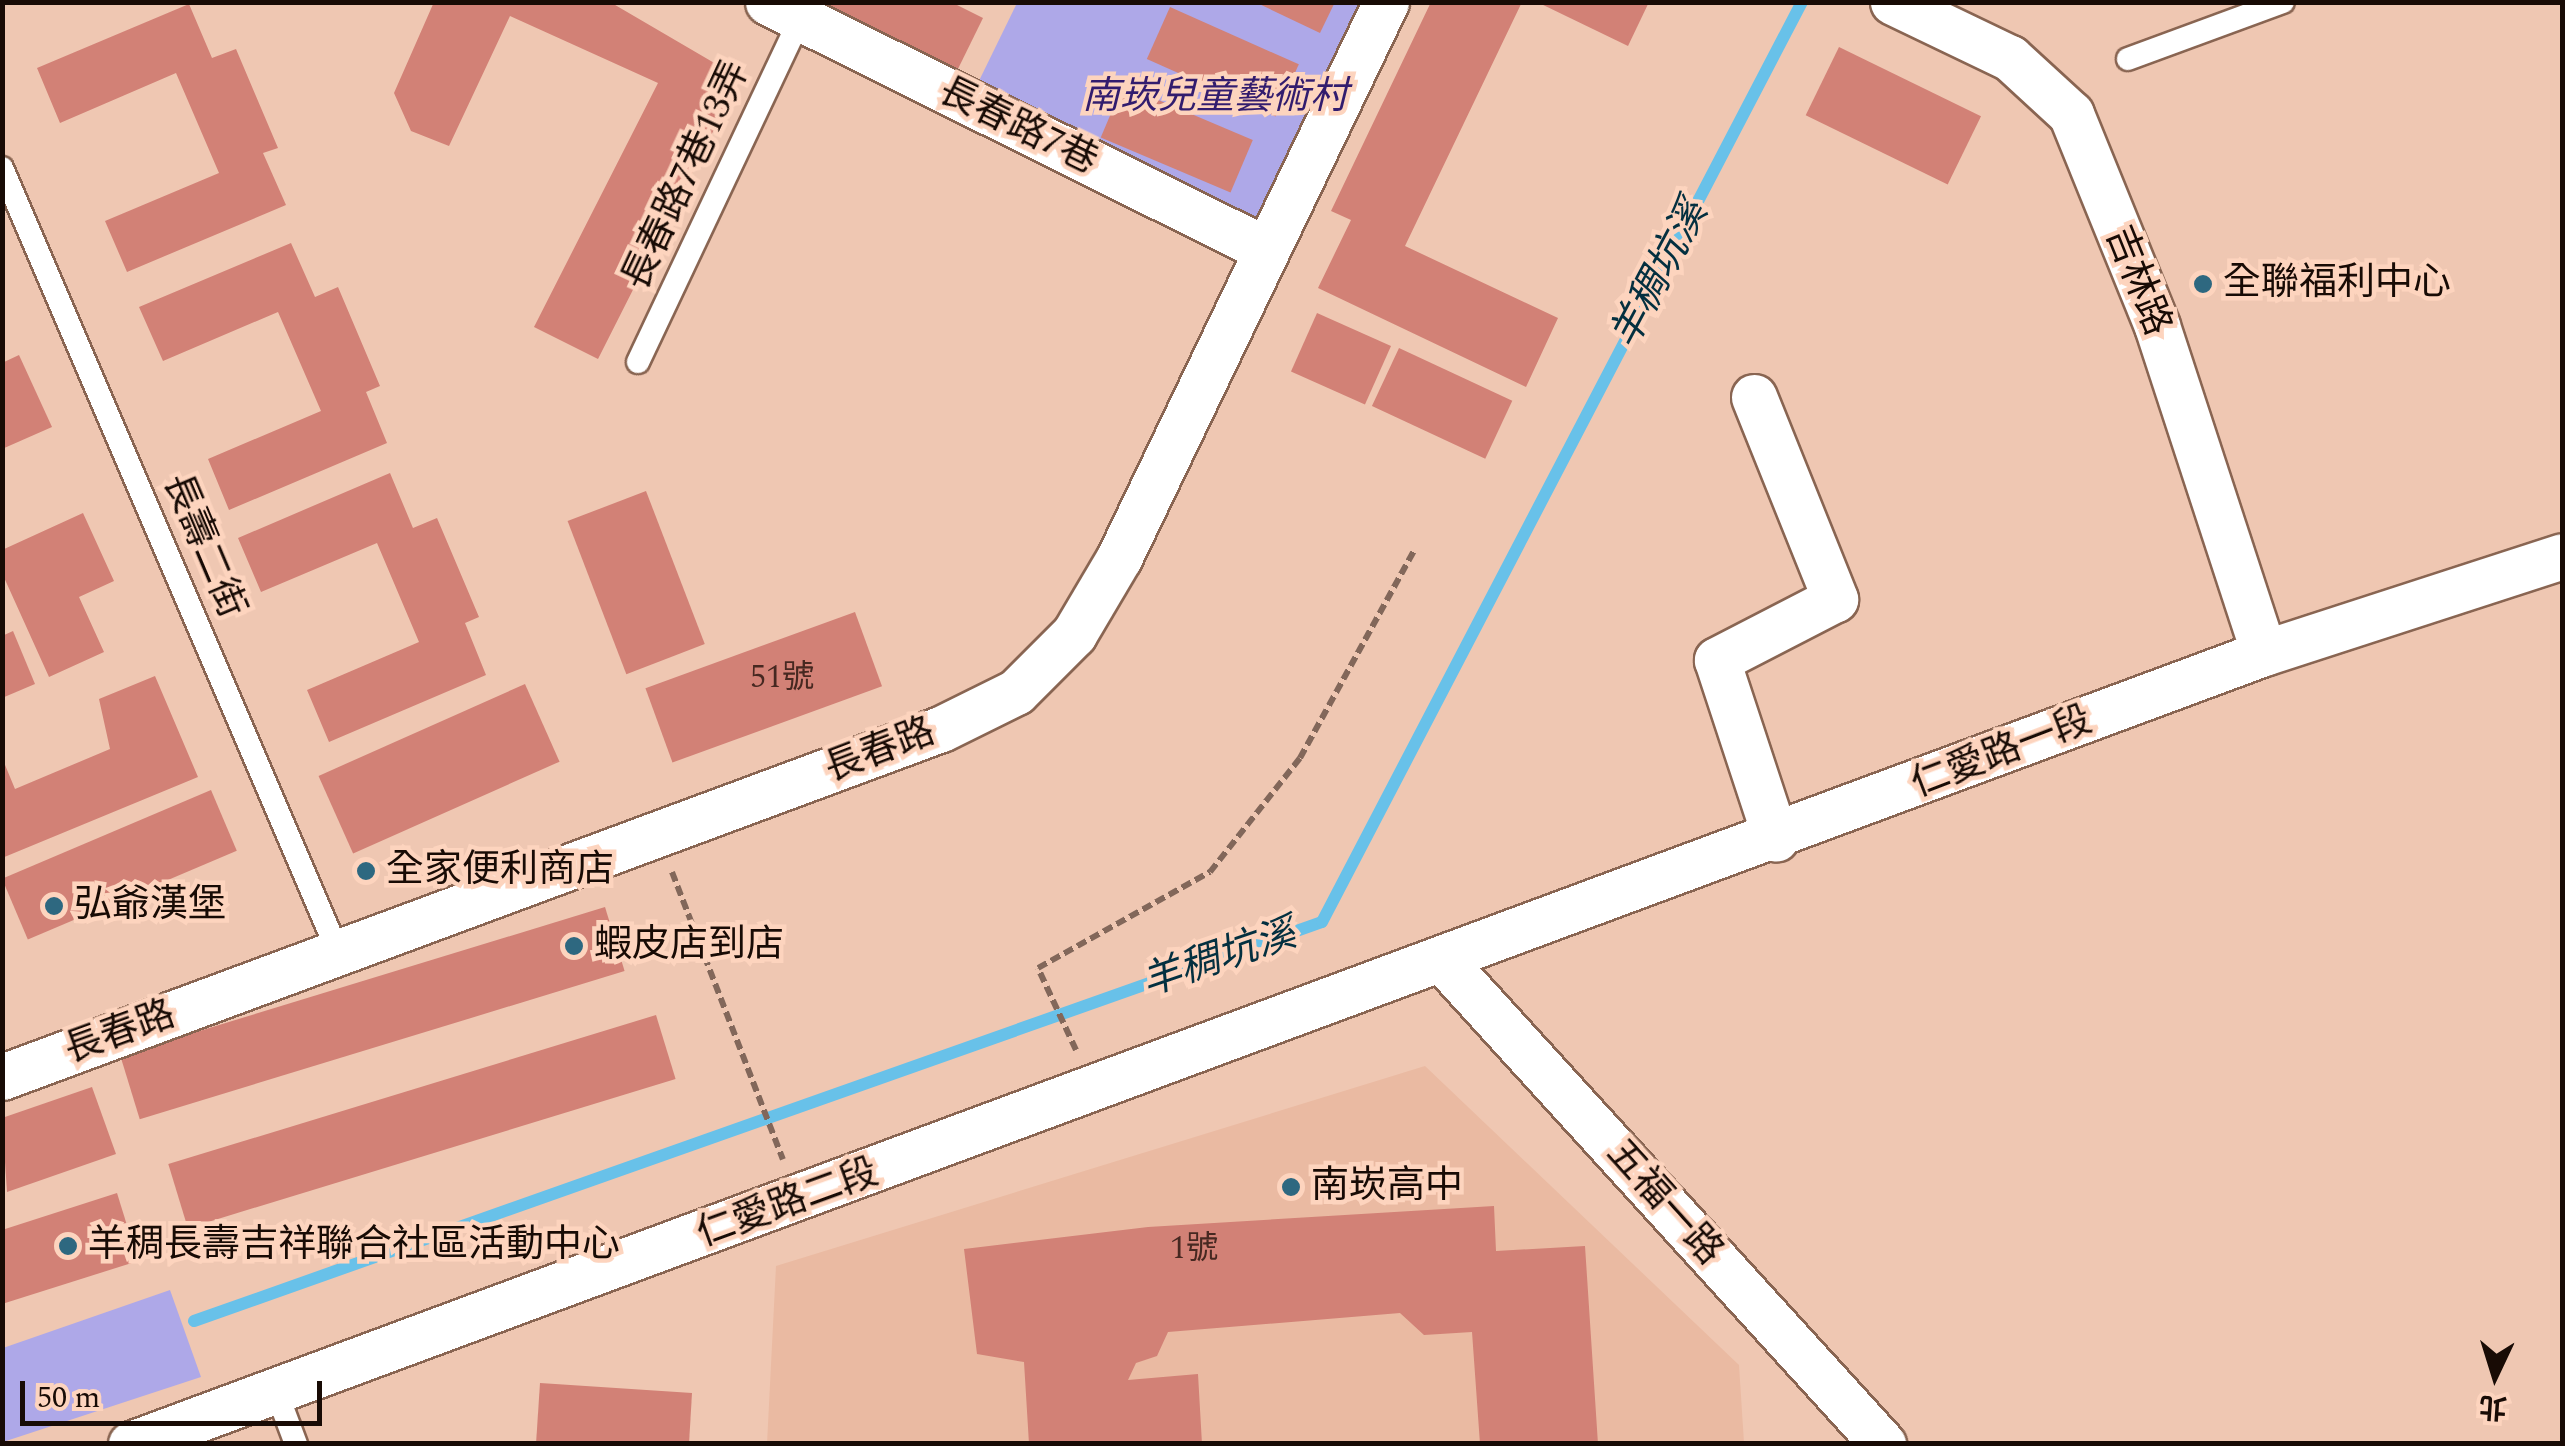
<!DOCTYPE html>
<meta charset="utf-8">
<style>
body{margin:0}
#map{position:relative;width:2565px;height:1446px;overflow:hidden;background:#efc7b2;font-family:Spectral,"Noto Sans TC",serif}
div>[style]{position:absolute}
.built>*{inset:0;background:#eabaa2}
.green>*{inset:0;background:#aea8e8}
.stream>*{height:12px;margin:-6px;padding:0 6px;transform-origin:6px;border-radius:6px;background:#68c1e9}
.building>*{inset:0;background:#d28176;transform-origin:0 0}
.path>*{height:6px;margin-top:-3px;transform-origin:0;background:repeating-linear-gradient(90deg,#82675a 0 10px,transparent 0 15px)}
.roads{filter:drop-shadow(2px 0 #896552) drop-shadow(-2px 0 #896552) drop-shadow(0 2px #896552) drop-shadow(0 -2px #896552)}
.lane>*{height:22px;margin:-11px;padding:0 11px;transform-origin:11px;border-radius:11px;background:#fff}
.street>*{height:45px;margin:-22.5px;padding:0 22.5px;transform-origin:22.5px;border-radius:22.5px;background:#fff}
.dots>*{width:28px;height:28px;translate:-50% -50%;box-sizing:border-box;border:5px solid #fdd4be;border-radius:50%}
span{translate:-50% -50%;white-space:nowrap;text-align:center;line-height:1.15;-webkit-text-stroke:9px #fdd4be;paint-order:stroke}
.number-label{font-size:32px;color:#462821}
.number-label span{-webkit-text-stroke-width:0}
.park-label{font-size:38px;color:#321c6e;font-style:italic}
.street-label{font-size:38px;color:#180b05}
.poi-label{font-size:38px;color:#180b05}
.left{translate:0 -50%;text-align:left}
.water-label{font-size:40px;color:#043040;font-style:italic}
.frame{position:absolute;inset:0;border:5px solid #180b05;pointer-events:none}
.north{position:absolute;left:2445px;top:1326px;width:100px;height:100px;-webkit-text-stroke:8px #fdd4be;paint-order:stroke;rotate:184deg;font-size:28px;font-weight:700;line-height:40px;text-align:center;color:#180b05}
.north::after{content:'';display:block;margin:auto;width:35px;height:45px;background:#180b05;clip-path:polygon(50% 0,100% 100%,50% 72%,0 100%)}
.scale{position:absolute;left:20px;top:1381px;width:302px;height:45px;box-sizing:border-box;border:5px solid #180b05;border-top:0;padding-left:12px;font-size:30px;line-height:35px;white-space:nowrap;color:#180b05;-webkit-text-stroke:8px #fdd4be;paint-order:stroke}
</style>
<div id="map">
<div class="built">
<div style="clip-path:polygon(1425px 1066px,1739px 1365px,1744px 1443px,767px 1444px,776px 1266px)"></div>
</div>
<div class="green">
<div style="clip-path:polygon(1017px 3px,1371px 3px,1261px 227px,975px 89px)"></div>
<div style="clip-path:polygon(170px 1290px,201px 1377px,3px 1442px,3px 1348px)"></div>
</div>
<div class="stream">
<div style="left:194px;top:1321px;width:1196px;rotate:-19.48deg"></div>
<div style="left:1322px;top:922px;width:1038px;rotate:-62.45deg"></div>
</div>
<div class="building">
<div style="clip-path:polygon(434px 2px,610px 2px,740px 78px,598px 359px,534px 327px,658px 83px,510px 16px,449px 146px,411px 131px,394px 93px)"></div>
<div style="clip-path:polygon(812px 2px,951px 2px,983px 18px,954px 77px)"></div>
<div style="clip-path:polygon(1255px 2px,1335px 2px,1320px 33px)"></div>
<div style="clip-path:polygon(1431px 2px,1522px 2px,1405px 246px,1558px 318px,1526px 387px,1318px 288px,1351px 220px,1331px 211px)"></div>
<div style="clip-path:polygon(1537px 2px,1649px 2px,1628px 46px)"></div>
<div style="clip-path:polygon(189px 4px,212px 58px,236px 49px,278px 148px,263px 153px,286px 205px,127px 272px,105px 221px,219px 173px,176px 73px,60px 123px,37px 68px)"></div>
<div style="left:1170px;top:7px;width:141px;height:57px;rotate:24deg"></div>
<div style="left:1839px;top:47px;width:158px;height:76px;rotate:26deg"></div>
<div style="left:1123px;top:85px;width:141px;height:57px;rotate:23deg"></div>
<div style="clip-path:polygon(291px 243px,315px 297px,338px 287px,380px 386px,366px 392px,387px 443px,229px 510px,208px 459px,321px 411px,278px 312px,163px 361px,139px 307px)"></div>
<div style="left:1317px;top:313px;width:81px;height:64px;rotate:24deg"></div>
<div style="left:1399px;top:348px;width:125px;height:64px;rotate:25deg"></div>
<div style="clip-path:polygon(19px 355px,52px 427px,2px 449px,2px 363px)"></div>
<div style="clip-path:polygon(390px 473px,413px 528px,437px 518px,479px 617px,465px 623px,486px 675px,329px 742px,307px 690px,419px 642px,377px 543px,261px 592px,238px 538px)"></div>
<div style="left:646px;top:491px;width:164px;height:84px;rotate:69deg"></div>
<div style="clip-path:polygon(83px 513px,114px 581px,79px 597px,104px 652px,49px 677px,2px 573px,2px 550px)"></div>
<div style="left:855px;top:612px;width:79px;height:223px;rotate:70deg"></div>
<div style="clip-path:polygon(13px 631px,35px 684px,2px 698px,2px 636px)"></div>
<div style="clip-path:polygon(155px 676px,198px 777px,2px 858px,3px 760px,15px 789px,110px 749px,99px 699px)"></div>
<div style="left:525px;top:684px;width:85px;height:226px;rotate:66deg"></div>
<div style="left:211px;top:790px;width:66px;height:227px;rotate:67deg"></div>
<div style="left:605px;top:907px;width:67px;height:507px;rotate:73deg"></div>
<div style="left:656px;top:1015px;width:67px;height:510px;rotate:73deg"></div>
<div style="clip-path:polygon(92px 1087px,116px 1154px,7px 1192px,2px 1118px)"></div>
<div style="clip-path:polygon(117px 1193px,138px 1261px,2px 1304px,2px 1230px)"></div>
<div style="clip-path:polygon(1494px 1206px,1496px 1251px,1585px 1246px,1598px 1444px,1480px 1444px,1472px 1332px,1424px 1335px,1400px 1313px,1168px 1332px,1157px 1356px,1136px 1363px,1128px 1380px,1198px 1374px,1202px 1444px,1029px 1444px,1024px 1362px,977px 1354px,964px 1249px,1148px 1227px)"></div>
<div style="clip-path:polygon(540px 1383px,692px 1393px,689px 1444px,536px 1444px)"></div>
</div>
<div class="path">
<div style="left:672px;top:872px;width:308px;rotate:68.9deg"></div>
<div style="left:1076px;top:1050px;width:90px;rotate:-114.9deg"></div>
<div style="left:1038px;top:968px;width:197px;rotate:-29.2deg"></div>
<div style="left:1210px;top:872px;width:145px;rotate:-51.7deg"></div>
<div style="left:1300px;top:758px;width:236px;rotate:-61.2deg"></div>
</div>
<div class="roads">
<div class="lane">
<div style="left:2128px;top:59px;width:165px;rotate:-20.2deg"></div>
<div style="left:2px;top:168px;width:853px;rotate:66.8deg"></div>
<div style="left:638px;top:362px;width:379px;rotate:-64.7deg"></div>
<div style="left:276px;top:1391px;width:57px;rotate:69.3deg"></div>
</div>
<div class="street">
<div style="left:768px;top:2px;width:557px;rotate:26.43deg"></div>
<div style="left:1893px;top:2px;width:130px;rotate:25.6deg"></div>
<div style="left:2010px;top:58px;width:83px;rotate:42.6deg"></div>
<div style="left:2071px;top:114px;width:229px;rotate:67.9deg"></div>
<div style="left:2157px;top:326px;width:344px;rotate:71.9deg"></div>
<div style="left:1754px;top:397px;width:218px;rotate:68.1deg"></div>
<div style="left:1835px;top:599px;width:133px;rotate:152.7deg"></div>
<div style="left:1717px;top:660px;width:188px;rotate:71.8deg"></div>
<div style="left:1445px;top:963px;width:651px;rotate:47.68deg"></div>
<div style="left:2px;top:1077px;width:1001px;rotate:-20.34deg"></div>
<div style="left:941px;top:729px;width:84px;rotate:-26.3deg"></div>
<div style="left:1016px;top:692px;width:82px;rotate:-45deg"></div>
<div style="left:1074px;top:634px;width:88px;rotate:-59.4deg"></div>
<div style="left:1119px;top:558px;width:617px;rotate:-64.35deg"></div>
<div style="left:131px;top:1444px;width:2275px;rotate:-20.35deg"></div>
<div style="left:2264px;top:653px;width:313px;rotate:-18deg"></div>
</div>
</div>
<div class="dots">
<div style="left:2203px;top:284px;background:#2e6880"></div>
<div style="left:366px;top:871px;background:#2e6880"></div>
<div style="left:54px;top:906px;background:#2e6880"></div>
<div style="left:574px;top:946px;background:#2e6880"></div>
<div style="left:1291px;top:1187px;background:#2e6880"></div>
<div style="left:68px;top:1246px;background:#2e6880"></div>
</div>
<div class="number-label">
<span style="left:782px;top:678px">51號</span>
<span style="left:1194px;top:1249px">1號</span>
</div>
<div class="park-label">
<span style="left:1215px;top:98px">南崁兒童藝術村</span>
</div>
<div class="street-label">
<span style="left:1018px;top:127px;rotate:26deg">長春路7巷</span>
<span style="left:687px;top:176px;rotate:-65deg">長春路7巷13弄</span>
<span style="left:2137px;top:281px;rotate:68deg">吉林路</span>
<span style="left:203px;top:546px;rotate:67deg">長壽二街</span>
<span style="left:880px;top:751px;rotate:-21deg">長春路</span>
<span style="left:2002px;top:753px;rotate:-21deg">仁愛路一段</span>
<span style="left:120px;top:1033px;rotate:-20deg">長春路</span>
<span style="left:1664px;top:1203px;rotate:48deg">五福一路</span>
<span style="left:788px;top:1204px;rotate:-20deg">仁愛路二段</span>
</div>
<div class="poi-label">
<span class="left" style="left:2223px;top:284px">全聯福利中心</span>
<span class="left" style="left:386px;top:871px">全家便利商店</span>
<span class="left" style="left:74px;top:906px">弘爺漢堡</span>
<span class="left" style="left:594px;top:946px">蝦皮店到店</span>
<span class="left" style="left:1311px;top:1187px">南崁高中</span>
<span class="left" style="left:88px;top:1246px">羊稠長壽吉祥聯合社區活動中心</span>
</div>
<div class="water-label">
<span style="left:1660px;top:275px;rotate:-62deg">羊稠坑溪</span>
<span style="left:1219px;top:959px;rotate:-19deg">羊稠坑溪</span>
</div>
<div class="frame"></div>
<div class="north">北</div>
<div class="scale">50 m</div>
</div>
